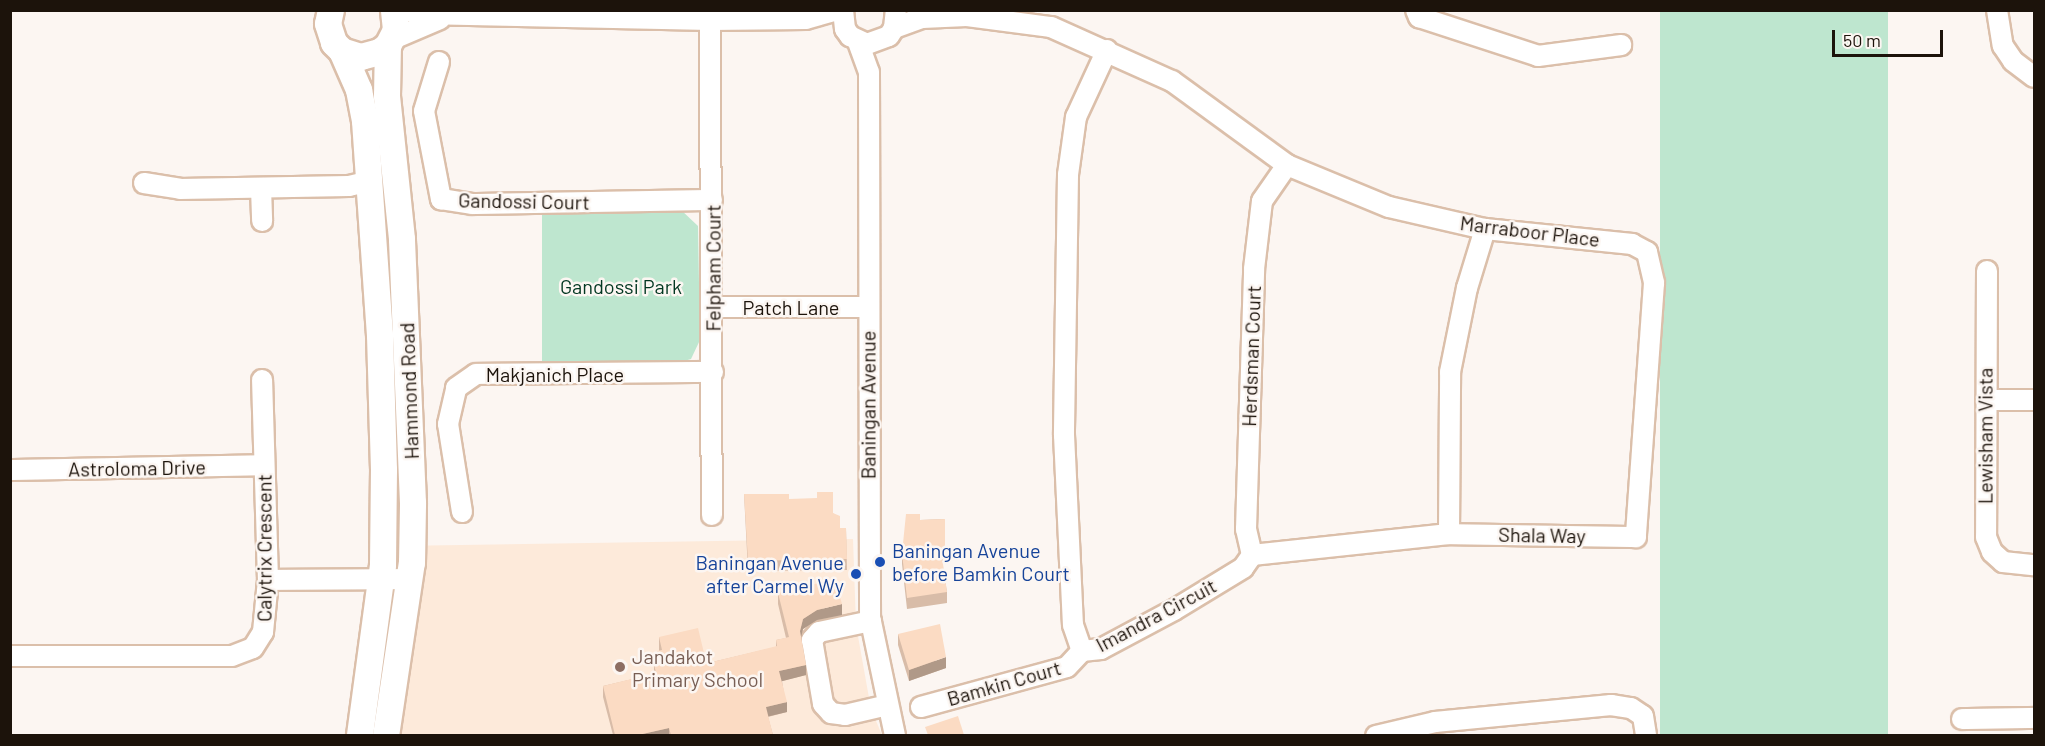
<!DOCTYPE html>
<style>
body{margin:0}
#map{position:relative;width:2045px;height:746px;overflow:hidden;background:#fcf6f2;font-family:Barlow,sans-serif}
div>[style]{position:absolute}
.education>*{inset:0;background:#fdeada}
.green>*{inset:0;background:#bee6cf;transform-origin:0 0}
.roads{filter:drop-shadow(2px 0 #dbbfaa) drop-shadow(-2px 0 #dbbfaa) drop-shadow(0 2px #dbbfaa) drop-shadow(0 -2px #dbbfaa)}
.minor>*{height:20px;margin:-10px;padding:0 10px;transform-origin:10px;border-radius:10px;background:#fff}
.major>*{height:26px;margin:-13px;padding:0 13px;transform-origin:13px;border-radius:13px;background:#fff}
.wall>*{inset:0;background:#d8bca8}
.shaded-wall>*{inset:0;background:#b09988}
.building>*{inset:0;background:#fbdbc3}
.dots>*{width:16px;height:16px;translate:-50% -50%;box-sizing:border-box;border:3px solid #fcf6f2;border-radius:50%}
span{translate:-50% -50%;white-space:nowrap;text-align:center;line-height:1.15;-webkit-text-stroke:5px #fcf6f2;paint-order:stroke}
.street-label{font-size:20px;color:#1c130b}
.park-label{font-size:20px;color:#023721}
.transit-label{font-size:20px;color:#164399}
.left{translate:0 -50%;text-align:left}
.right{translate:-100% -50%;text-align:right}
.education-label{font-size:20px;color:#785e54}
.frame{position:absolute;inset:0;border:12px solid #1c130b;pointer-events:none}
.scale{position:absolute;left:1832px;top:30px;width:111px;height:27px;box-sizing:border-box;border:3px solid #1c130b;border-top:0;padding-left:8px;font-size:18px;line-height:21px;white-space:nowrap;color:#1c130b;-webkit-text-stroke:4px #fcf6f2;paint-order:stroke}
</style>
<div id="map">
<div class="education">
<div style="clip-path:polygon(853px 539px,856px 625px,871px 709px,882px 735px,367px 736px,395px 546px)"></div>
</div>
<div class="green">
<div style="left:1660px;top:11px;width:228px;height:724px"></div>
<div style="clip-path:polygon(680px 209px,698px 226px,700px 340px,691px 359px,677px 363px,542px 364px,542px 210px)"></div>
</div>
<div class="roads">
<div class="minor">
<div style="left:405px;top:10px;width:16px;rotate:14deg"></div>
<div style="left:421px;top:14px;width:289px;rotate:1.2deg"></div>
<div style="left:710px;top:20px;width:96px;rotate:-0.6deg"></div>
<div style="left:806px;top:19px;width:33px;rotate:-16deg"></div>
<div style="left:843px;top:10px;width:19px;rotate:84deg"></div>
<div style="left:845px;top:29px;width:9px;rotate:54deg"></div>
<div style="left:850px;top:36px;width:19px;rotate:25deg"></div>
<div style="left:867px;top:44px;width:23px;rotate:-20deg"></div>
<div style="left:889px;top:36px;width:9px;rotate:-58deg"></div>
<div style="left:894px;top:28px;width:18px;rotate:-84deg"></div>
<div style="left:1416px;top:10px;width:8px;rotate:67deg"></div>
<div style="left:1419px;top:17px;width:125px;rotate:18.1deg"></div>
<div style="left:1538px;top:56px;width:84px;rotate:-7.5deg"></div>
<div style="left:1997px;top:10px;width:36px;rotate:81deg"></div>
<div style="left:2003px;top:46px;width:18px;rotate:56deg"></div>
<div style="left:2013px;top:61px;width:26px;rotate:37deg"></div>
<div style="left:710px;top:20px;width:495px;rotate:89.8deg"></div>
<div style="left:894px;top:28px;width:30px;rotate:-20deg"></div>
<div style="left:922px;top:18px;width:45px;rotate:-2.5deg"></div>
<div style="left:967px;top:16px;width:85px;rotate:7.5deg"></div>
<div style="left:1051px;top:27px;width:133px;rotate:24.1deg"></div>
<div style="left:1172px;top:81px;width:142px;rotate:36.1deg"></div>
<div style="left:1287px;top:165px;width:110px;rotate:22.4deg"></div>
<div style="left:1389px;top:207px;width:98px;rotate:12.9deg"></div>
<div style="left:1485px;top:229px;width:148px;rotate:5.8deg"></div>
<div style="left:1632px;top:244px;width:17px;rotate:28deg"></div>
<div style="left:1647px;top:252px;width:32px;rotate:77deg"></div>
<div style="left:1654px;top:283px;width:255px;rotate:94.1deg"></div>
<div style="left:1636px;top:537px;width:187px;rotate:-179.1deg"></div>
<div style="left:393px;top:39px;width:51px;rotate:-23.1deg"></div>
<div style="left:858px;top:42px;width:32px;rotate:70deg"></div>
<div style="left:869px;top:72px;width:545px;rotate:89.89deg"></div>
<div style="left:870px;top:617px;width:122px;rotate:78.1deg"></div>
<div style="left:1107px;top:50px;width:74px;rotate:114.8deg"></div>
<div style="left:1076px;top:117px;width:59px;rotate:97.9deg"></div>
<div style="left:1068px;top:175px;width:260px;rotate:90.9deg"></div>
<div style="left:1064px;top:435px;width:190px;rotate:87.3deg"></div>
<div style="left:1073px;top:625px;width:28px;rotate:71deg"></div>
<div style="left:1082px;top:651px;width:19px;rotate:-6deg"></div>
<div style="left:1101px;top:649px;width:83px;rotate:-28.1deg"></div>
<div style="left:1174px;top:610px;width:81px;rotate:-31.3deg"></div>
<div style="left:1243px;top:568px;width:16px;rotate:-55deg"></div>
<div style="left:1252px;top:555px;width:198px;rotate:-6.1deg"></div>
<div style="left:1449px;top:534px;width:162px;rotate:-89.6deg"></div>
<div style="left:1450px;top:372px;width:86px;rotate:-78.6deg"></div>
<div style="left:1467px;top:288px;width:62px;rotate:-73deg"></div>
<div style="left:439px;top:62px;width:51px;rotate:107deg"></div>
<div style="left:424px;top:111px;width:90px;rotate:79.1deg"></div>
<div style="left:441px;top:199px;width:31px;rotate:9deg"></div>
<div style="left:472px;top:204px;width:240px;rotate:-1deg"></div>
<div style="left:144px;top:183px;width:36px;rotate:9deg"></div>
<div style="left:180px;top:189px;width:169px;rotate:-1deg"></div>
<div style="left:349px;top:186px;width:22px;rotate:-13deg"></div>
<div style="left:261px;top:188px;width:33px;rotate:88deg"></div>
<div style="left:1987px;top:271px;width:266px;rotate:90.2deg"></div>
<div style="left:1986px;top:537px;width:16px;rotate:68deg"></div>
<div style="left:1992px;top:552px;width:15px;rotate:42deg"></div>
<div style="left:2003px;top:562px;width:31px;rotate:6deg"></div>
<div style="left:713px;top:307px;width:155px"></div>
<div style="left:1986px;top:400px;width:48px"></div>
<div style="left:10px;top:470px;width:254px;rotate:-1.1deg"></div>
<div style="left:462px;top:512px;width:89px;rotate:-99deg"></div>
<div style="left:448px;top:424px;width:37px;rotate:-77deg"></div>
<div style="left:456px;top:388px;width:24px;rotate:-35deg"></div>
<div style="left:476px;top:374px;width:237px;rotate:-0.5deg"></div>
<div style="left:1252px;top:555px;width:27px;rotate:-103deg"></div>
<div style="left:1246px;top:529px;width:260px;rotate:-88.2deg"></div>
<div style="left:1254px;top:269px;width:68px;rotate:-83.3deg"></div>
<div style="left:1262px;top:201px;width:44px;rotate:-55.2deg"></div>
<div style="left:268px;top:580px;width:142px;rotate:-0.4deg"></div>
<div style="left:871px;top:621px;width:53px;rotate:168.1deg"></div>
<div style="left:819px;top:632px;width:11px;rotate:131deg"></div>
<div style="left:812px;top:640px;width:65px;rotate:80.2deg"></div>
<div style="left:823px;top:704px;width:12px;rotate:48deg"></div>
<div style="left:831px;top:713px;width:14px;rotate:8deg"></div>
<div style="left:845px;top:715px;width:44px;rotate:-13.1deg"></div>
<div style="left:10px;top:656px;width:222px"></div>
<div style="left:232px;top:656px;width:22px;rotate:-21deg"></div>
<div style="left:253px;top:648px;width:19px;rotate:-58deg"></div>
<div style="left:263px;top:632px;width:52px;rotate:-84.5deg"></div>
<div style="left:268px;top:580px;width:200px;rotate:-91.7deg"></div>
<div style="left:921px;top:707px;width:151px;rotate:-15.3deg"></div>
<div style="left:1067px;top:667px;width:22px;rotate:-47deg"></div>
<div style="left:1962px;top:719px;width:72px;rotate:-0.8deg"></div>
<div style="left:1376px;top:736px;width:61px;rotate:-13.3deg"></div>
<div style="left:1435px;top:722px;width:177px;rotate:-5.5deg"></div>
<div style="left:1611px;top:705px;width:20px;rotate:9deg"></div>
<div style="left:1631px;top:708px;width:14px;rotate:34deg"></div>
<div style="left:1643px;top:716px;width:20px;rotate:81deg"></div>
</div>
<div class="major">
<div style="left:331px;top:10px;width:14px;rotate:102deg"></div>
<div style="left:328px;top:24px;width:20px;rotate:72deg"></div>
<div style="left:334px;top:43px;width:11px;rotate:45deg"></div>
<div style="left:342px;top:51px;width:20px;rotate:18deg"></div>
<div style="left:361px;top:57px;width:20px;rotate:-15deg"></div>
<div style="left:380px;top:52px;width:10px;rotate:-37deg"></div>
<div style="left:388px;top:46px;width:18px;rotate:-63deg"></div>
<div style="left:396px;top:30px;width:20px;rotate:-96deg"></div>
<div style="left:342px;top:51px;width:43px;rotate:66.4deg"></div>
<div style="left:359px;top:90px;width:32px;rotate:79deg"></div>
<div style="left:365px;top:121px;width:215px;rotate:86deg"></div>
<div style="left:380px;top:335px;width:135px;rotate:88.3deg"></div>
<div style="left:384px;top:470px;width:95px;rotate:90.6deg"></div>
<div style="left:383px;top:565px;width:173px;rotate:97.7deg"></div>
<div style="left:386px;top:736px;width:175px;rotate:-81.5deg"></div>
<div style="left:412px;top:563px;width:60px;rotate:-89deg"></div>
<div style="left:413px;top:503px;width:264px;rotate:-92.4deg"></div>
<div style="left:402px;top:239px;width:144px;rotate:-96deg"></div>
<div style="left:387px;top:96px;width:50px;rotate:-88.9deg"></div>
</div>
</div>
<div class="wall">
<div style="clip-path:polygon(744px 494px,789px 499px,833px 513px,840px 528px,846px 528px,847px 570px,748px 571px)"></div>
<div style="clip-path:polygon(945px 519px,945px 561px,942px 561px,947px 592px,947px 603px,907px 609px,902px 564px,902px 553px,920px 520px)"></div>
<div style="clip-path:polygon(778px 593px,842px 615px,817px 620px,803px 629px,801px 637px,806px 675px,782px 681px,787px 712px,768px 717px,773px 735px,613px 735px,603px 697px,603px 686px,654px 674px,654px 664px,657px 663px,657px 651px,659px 651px,659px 637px,704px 653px,712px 662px,776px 647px,776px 640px,786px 638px,778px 604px)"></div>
<div style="clip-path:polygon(898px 634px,946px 668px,909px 681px,898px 645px)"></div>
</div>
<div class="shaded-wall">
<div style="clip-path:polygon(842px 604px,842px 615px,817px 620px,803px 629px,800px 642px,800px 631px,803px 619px,817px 610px)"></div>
<div style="clip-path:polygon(946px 657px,946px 668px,909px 681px,909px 670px)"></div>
<div style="clip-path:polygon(806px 665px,806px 675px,779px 682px,779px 671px)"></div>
<div style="clip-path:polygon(787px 702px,787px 712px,766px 717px,766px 707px)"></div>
<div style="clip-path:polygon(669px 728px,669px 735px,638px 735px)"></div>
</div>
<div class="building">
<div style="clip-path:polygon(817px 492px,833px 492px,833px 513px,840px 516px,840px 528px,846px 528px,847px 559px,748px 561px,744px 494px,789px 494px,789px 499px,817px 498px)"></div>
<div style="clip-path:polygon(906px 514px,920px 514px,920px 520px,945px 519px,945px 550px,941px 550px,947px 592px,907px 598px,902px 553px)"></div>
<div style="clip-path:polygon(835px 579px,842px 604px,817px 610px,803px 619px,800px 631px,806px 665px,779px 671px,787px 702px,766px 707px,773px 735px,671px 735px,669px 728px,638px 735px,615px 735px,603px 686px,656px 673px,654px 664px,660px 662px,657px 651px,662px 650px,659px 637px,698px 628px,704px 653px,709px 652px,712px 662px,777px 646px,776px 640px,789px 637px,778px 593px)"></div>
<div style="clip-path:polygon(940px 624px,946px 657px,909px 670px,898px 634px)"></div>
<div style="clip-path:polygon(958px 716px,964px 735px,928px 735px,925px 727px)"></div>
</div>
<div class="dots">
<div style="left:880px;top:562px;background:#1a4fb4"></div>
<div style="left:856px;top:574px;background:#1a4fb4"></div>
<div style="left:620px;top:667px;background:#8d6e63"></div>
</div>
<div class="street-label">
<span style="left:524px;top:201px;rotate:1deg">Gandossi Court</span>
<span style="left:1530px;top:231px;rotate:7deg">Marraboor Place</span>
<span style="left:713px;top:268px;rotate:-90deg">Felpham Court</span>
<span style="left:791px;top:307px">Patch Lane</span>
<span style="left:1251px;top:356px;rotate:-88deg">Herdsman Court</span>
<span style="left:555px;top:374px">Makjanich Place</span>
<span style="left:409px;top:391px;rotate:-92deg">Hammond Road</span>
<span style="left:868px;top:405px;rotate:-90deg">Baningan Avenue</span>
<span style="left:1985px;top:436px;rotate:-90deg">Lewisham Vista</span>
<span style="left:137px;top:468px;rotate:-1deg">Astroloma Drive</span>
<span style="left:1542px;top:535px;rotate:1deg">Shala Way</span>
<span style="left:264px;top:548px;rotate:-90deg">Calytrix Crescent</span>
<span style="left:1156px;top:615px;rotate:-28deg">Imandra Circuit</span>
<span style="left:1004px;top:683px;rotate:-16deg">Bamkin Court</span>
</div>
<div class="park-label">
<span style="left:621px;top:286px">Gandossi Park</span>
</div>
<div class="transit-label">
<span class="left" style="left:892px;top:562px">Baningan Avenue<br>before Bamkin Court</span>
<span class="right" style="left:844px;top:574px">Baningan Avenue<br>after Carmel Wy</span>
</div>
<div class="education-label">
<span class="left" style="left:632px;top:668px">Jandakot<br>Primary School</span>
</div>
<div class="frame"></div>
<div class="scale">50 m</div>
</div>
